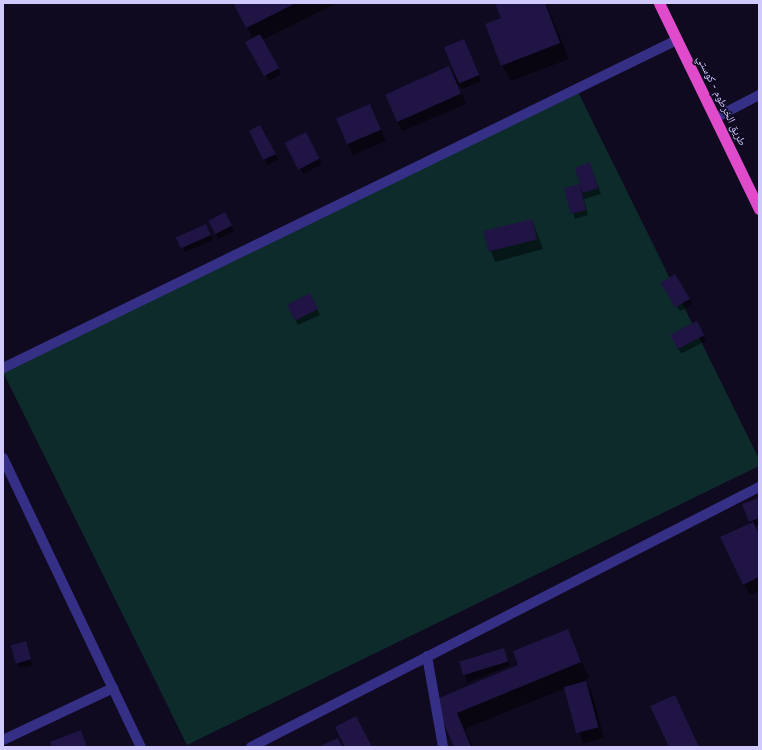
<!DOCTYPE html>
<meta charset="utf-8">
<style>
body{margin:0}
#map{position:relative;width:762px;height:750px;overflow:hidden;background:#0f0a20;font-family:"Varela Round","Noto Naskh Arabic",sans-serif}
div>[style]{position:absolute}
.green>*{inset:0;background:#0d2b2b}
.shadow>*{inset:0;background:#0007;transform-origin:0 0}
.building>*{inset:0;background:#1f1443;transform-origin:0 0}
.service>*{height:10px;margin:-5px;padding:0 5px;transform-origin:5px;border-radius:5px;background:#353085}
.minor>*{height:10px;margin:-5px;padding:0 5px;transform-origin:5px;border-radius:5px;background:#353085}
.trunk>*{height:11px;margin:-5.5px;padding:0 5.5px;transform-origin:5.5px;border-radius:5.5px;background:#e04bcc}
span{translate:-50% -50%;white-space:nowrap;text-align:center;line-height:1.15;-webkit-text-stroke:3px #0f0a20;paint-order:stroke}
.street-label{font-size:11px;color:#d1caff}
.frame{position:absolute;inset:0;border:4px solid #d1caff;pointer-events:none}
</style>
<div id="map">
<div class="green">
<div style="clip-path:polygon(578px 92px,759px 459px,759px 466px,187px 745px,3px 372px)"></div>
</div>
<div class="shadow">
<div style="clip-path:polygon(235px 3px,337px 3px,262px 40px,281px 74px,269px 81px,247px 43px,253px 39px)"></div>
<div style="clip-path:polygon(496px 3px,546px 3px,569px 59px,511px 81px,502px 65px,502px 19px)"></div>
<div style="clip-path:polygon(464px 40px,481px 81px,462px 89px,457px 83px,466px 104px,402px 131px,385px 94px,449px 68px,458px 80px)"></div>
<div style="left:370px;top:105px;width:39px;height:36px;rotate:66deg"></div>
<div style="clip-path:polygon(250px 131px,263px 131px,278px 160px,267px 165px)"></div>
<div style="left:305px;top:133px;width:35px;height:21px;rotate:61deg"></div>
<div style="clip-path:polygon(590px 164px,601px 194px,584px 199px,588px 215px,575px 219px,565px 189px,581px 184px)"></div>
<div style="clip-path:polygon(228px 218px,234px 231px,218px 239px,215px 233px)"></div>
<div style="clip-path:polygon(532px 220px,543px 249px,495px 262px,484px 232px)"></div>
<div style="clip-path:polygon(209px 230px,213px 240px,185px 252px,182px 247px)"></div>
<div style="left:674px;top:276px;width:33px;height:14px;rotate:57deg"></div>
<div style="clip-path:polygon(313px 299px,320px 315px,298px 325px,288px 305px)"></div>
<div style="left:696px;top:322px;width:21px;height:28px;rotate:62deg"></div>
<div style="clip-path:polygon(759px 499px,759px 525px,755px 526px,759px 534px,759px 591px,750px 595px,744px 584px,750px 522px)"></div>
<div style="clip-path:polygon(567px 630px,589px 678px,579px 684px,586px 682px,592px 693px,604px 738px,583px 744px,565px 688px,465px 729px,473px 747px,455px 747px,435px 700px,519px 666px)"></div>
<div style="clip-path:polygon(26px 642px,33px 665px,20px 668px,17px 663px)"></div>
<div style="left:503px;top:649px;width:18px;height:45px;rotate:68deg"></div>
</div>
<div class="building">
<div style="clip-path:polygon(233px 3px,296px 3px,246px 28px)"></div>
<div style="clip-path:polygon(495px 3px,545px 3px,560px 43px,501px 66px,485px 24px,501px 18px)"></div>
<div style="left:260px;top:34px;width:39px;height:17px;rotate:61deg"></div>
<div style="left:464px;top:39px;width:39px;height:22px;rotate:67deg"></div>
<div style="left:449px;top:66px;width:30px;height:70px;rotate:66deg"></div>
<div style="left:370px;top:104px;width:28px;height:37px;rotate:67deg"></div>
<div style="clip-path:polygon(260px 125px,276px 154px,263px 160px,249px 131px)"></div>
<div style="left:306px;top:132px;width:30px;height:24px;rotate:63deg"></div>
<div style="clip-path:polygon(590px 162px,598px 188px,583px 193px,580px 186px,586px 210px,571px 214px,564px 188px,580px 184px,575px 168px)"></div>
<div style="left:225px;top:212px;width:15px;height:19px;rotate:62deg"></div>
<div style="left:532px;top:219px;width:21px;height:50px;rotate:76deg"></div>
<div style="left:206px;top:224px;width:12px;height:33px;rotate:66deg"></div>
<div style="left:675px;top:274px;width:29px;height:17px;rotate:59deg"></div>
<div style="left:310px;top:293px;width:18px;height:26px;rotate:63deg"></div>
<div style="left:697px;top:321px;width:16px;height:30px;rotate:63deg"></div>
<div style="clip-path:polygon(759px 498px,759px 518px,749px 522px,742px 504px)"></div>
<div style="clip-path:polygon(753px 522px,759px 534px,759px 577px,743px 585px,720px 537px)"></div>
<div style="clip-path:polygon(568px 629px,581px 662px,457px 713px,471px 747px,454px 747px,434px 700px,518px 665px,513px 651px)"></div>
<div style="left:26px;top:641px;width:19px;height:16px;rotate:74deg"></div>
<div style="left:504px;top:648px;width:14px;height:47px;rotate:73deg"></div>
<div style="left:586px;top:681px;width:48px;height:23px;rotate:75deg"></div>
<div style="clip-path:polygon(675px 695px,699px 747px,669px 747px,650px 706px)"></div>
<div style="clip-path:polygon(356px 716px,372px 747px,345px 747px,335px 727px)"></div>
<div style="clip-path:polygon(81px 730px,87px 747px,52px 747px,50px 742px)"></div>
<div style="clip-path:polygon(338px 738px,342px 747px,318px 747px)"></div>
</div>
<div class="service">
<div style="left:427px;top:656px;width:92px;rotate:80deg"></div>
</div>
<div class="minor">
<div style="left:715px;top:118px;width:50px;rotate:-27.6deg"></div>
<div style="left:3px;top:368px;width:750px;rotate:-25.95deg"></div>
<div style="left:3px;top:458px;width:320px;rotate:64.5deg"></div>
<div style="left:3px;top:740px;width:122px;rotate:-25.3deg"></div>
<div style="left:251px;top:747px;width:571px;rotate:-27.1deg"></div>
</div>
<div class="trunk">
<div style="left:659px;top:3px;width:229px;rotate:64.1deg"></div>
</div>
<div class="street-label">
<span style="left:721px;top:101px;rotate:64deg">طريق الخرطوم - كوستي</span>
</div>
<div class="frame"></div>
</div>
